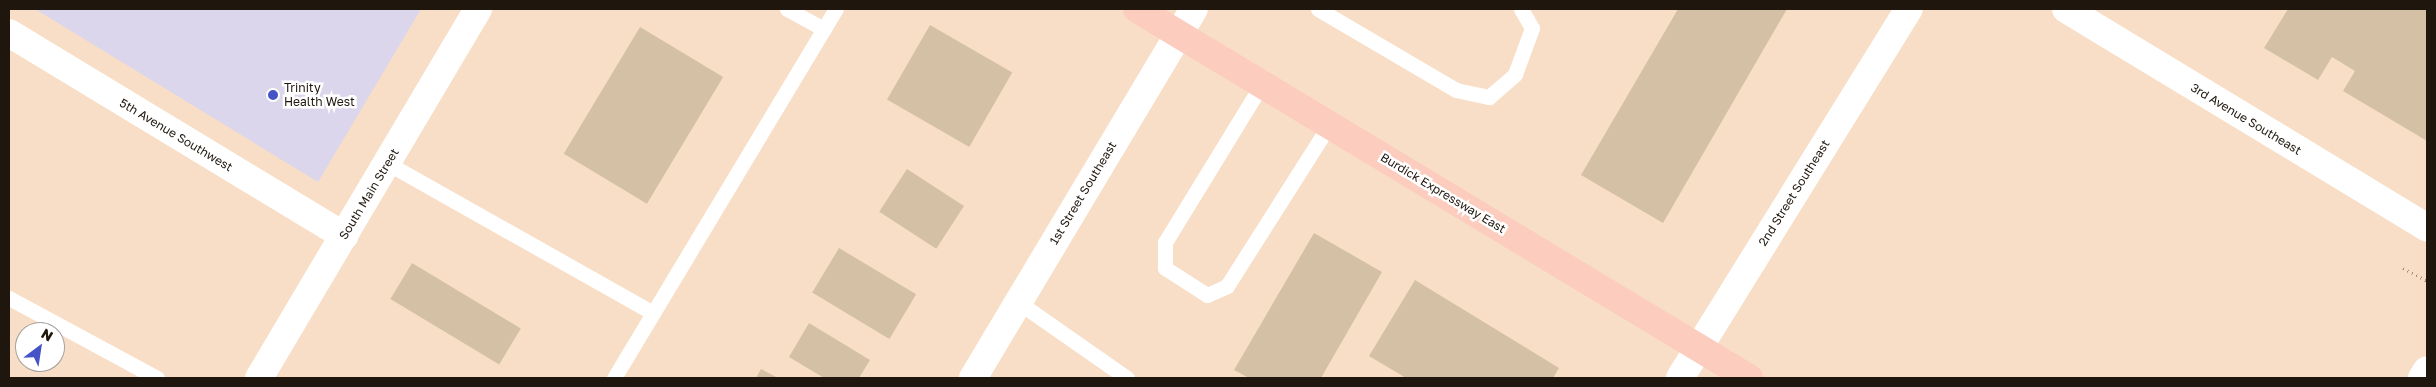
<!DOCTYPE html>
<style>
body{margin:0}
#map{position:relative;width:2436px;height:387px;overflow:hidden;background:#f8dec6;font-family:"Golos Text",sans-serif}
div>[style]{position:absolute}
.medical>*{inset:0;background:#dbd6eb}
.building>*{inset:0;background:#d4c1a5;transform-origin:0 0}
.path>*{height:3px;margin-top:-1.5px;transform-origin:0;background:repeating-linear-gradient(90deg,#9f8d7b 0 1px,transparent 0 5px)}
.service>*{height:15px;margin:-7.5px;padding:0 7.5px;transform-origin:7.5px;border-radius:7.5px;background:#fff}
.minor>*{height:28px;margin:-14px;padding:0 14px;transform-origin:14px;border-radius:14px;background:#fff}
.tertiary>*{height:28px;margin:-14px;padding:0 14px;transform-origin:14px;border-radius:14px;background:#fff}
.primary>*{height:28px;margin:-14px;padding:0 14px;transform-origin:14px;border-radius:14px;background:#fccdbe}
.dots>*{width:14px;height:14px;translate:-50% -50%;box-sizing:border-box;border:2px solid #fff;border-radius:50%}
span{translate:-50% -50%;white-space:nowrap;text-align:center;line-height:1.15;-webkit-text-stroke:5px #fff;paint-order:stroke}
.poi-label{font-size:12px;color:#1f170e}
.left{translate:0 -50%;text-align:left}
.street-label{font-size:12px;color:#1f170e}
.frame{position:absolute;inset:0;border:10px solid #1f170e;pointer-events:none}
.north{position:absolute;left:15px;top:322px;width:50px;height:50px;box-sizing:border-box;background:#fff;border:1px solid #a5a29f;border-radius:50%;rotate:31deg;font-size:14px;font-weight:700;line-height:20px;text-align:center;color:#1f170e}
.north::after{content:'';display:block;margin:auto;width:18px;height:22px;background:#4553c7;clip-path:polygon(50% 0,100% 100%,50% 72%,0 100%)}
</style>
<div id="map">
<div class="medical">
<div style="clip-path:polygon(35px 9px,421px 9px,318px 182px)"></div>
</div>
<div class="building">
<div style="clip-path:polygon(1678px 9px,1787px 9px,1663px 223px,1581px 175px)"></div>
<div style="clip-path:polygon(2288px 9px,2427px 9px,2427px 141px,2343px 91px,2355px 71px,2332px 57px,2318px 80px,2264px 48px)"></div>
<div style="left:930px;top:25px;width:95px;height:86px;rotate:30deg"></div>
<div style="left:640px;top:27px;width:97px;height:148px;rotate:31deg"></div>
<div style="left:907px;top:169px;width:68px;height:51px;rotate:33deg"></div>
<div style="clip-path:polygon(1314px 233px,1382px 272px,1321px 378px,1249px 378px,1234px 370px)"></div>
<div style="left:839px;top:248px;width:90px;height:52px;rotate:31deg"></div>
<div style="left:412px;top:263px;width:127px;height:42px;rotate:31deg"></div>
<div style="clip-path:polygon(1415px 280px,1559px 368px,1553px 378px,1406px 378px,1369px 356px)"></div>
<div style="clip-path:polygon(809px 323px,870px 360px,859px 378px,824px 378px,789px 357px)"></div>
<div style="clip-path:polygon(761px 369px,778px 378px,756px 378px)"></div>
</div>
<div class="path">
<div style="left:2403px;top:268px;width:27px;rotate:28deg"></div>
</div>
<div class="service">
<div style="left:787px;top:9px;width:42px;rotate:28.4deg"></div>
<div style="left:1318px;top:9px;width:160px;rotate:30.4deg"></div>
<div style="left:1456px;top:90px;width:34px;rotate:12deg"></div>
<div style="left:1489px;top:97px;width:35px;rotate:-41deg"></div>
<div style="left:1515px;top:74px;width:49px;rotate:-69.7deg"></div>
<div style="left:1532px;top:28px;width:22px;rotate:-120deg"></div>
<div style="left:1262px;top:84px;width:185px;rotate:121.5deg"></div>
<div style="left:1165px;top:242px;width:26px;rotate:90deg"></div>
<div style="left:1165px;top:268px;width:50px;rotate:32.7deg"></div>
<div style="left:1207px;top:295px;width:22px;rotate:-24deg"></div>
<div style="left:1227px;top:286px;width:191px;rotate:-57.6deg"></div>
<div style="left:387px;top:163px;width:305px;rotate:29.4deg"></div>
<div style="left:9px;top:298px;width:168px;rotate:28.4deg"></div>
<div style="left:1018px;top:302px;width:133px;rotate:34.9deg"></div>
<div style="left:614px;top:378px;width:431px;rotate:-59deg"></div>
</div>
<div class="minor">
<div style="left:2066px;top:9px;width:422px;rotate:31.2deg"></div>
<div style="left:9px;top:33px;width:392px;rotate:31.2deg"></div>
<div style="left:973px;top:378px;width:430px;rotate:-59.1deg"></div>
<div style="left:1680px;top:378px;width:434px;rotate:-58.2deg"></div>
</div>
<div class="tertiary">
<div style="left:259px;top:378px;width:429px;rotate:-59.3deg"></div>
<div style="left:2422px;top:378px;width:9px;rotate:-58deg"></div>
</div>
<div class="primary">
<div style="left:1137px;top:9px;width:715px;rotate:31.09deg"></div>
</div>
<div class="dots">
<div style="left:273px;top:95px;background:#4553c7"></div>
</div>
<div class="poi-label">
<span class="left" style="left:284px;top:95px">Trinity<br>Health West</span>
</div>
<div class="street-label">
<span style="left:2246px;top:119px;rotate:31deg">3rd Avenue Southeast</span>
<span style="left:176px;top:135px;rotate:31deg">5th Avenue Southwest</span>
<span style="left:1083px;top:193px;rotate:-59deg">1st Street Southeast</span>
<span style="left:1443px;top:193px;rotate:31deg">Burdick Expressway East</span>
<span style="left:1794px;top:193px;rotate:-58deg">2nd Street Southeast</span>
<span style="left:369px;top:194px;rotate:-59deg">South Main Street</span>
</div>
<div class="frame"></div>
<div class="north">N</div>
</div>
